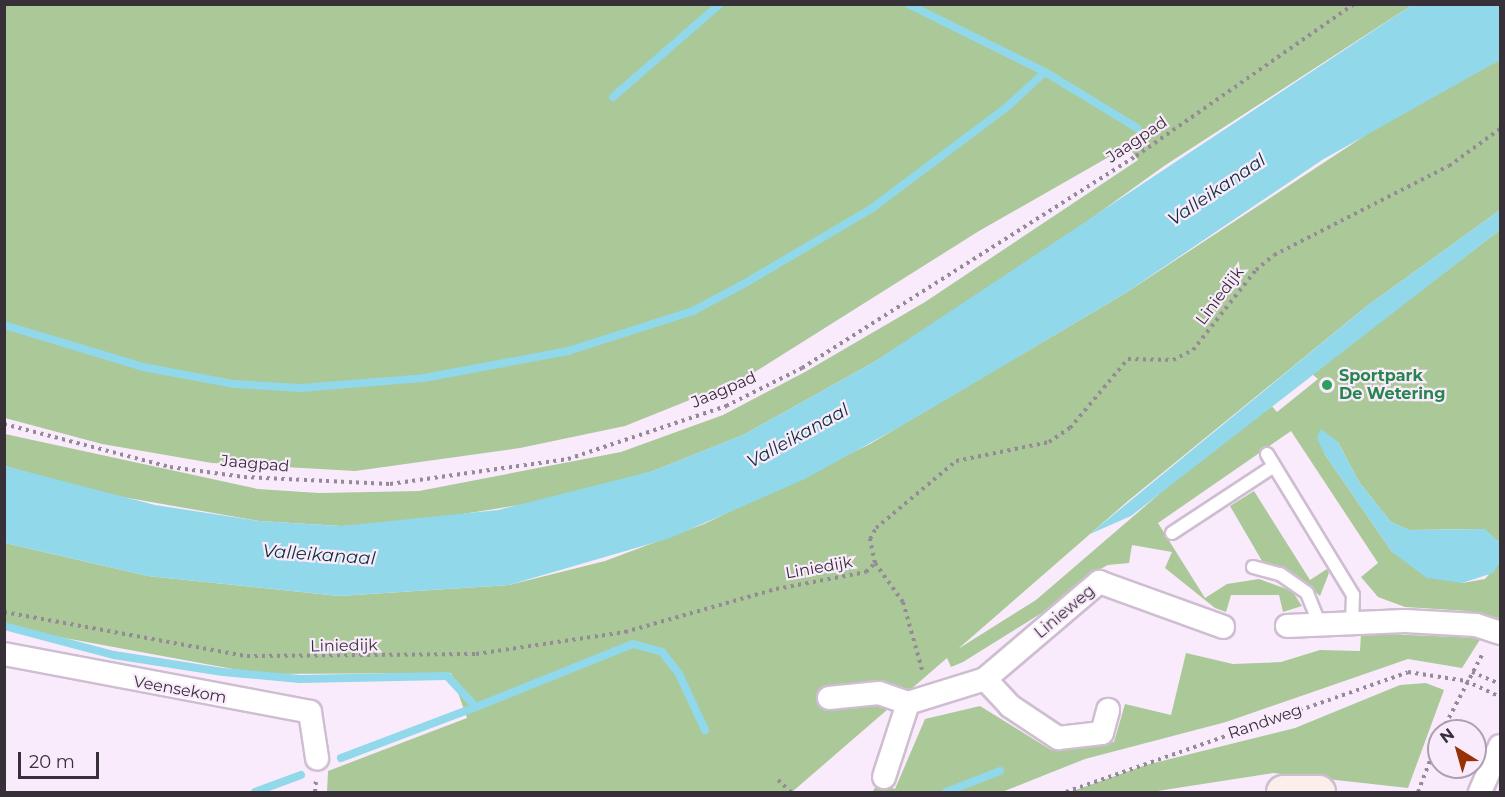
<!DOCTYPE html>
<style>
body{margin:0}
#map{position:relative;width:1505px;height:797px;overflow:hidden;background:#faebfc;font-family:Montserrat,sans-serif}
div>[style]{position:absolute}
.green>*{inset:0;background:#abc899}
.water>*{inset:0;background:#90d8ea}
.stream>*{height:8px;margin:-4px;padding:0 4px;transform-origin:4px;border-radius:4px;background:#90d8ea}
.path>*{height:4px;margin-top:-2px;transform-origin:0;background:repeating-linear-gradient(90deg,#958a97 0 3px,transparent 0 7.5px)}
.roads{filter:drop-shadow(2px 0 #cfbdd2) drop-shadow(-2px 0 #cfbdd2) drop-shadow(0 2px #cfbdd2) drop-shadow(0 -2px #cfbdd2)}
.lane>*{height:12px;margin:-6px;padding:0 6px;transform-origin:6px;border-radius:6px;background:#fff}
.street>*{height:22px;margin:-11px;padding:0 11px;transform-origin:11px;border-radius:11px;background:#fff}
.secondary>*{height:32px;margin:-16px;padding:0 16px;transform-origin:16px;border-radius:16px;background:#fceeea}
.dots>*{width:16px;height:16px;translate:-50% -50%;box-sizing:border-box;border:3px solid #faebfc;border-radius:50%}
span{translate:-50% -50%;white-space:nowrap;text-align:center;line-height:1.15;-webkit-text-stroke:4.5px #faebfc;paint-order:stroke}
.street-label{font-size:16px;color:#373038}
.leisure-label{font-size:16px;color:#27864d;font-weight:700}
.left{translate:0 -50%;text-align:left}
.water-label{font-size:18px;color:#0e3139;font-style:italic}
.frame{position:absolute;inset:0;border:6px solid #373038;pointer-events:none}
.north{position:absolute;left:1427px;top:719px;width:60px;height:60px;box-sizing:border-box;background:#faebfc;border:2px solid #aca0ae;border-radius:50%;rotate:323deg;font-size:16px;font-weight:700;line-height:24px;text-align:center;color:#373038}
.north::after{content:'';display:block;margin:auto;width:21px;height:27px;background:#983204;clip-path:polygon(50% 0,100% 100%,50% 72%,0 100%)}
.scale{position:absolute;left:18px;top:752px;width:81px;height:27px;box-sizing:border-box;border:3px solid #373038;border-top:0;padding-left:8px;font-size:18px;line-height:21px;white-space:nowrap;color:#373038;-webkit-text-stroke:4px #faebfc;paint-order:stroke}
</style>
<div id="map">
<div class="green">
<div style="clip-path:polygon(4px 5px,1412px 5px,1164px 166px,1024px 267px,874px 362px,743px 435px,653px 471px,551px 500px,400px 524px,341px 526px,259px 521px,100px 493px,5px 466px,5px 434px,258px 489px,319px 493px,419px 491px,621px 452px,723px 415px,805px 372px,925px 302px,1138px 160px,1128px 146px,979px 231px,747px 377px,625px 426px,520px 448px,355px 471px,212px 463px,102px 444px,5px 418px)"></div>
<div style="clip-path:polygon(1500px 60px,1500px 210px,1367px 306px,1128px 501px,958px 649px,1036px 600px,1186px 471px,1271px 405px,1277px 412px,1318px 379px,1312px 374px,1500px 230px,1500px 543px,1484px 529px,1409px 530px,1391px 522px,1359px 482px,1338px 442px,1324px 453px,1392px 552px,1462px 583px,1485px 579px,1500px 562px,1499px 621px,1467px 611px,1405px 607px,1378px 597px,1361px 577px,1378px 563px,1291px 431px,1158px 523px,1205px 598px,1227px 584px,1259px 579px,1292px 591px,1302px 606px,1283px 612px,1279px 595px,1231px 595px,1226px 612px,1215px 608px,1165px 568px,1172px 552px,1132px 545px,1129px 563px,1108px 565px,1087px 576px,1061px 601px,963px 662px,951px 667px,947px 658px,792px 792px,327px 792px,328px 771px,467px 718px,451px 673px,260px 674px,5px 627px,5px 543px,148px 576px,339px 596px,509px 585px,605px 561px,704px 524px,870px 444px,1124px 294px,1413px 104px)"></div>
<div style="clip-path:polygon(1254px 491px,1310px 580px,1327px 569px,1329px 573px,1320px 596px,1303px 581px,1262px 561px,1230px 506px)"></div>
<div style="clip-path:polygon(1361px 633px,1481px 638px,1462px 668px,1408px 659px,1226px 722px,1085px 759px,1002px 792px,872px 792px,879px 783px,895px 789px,925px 719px,980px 706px,1051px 750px,1114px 742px,1125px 704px,1171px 715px,1186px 653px,1233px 664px,1281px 662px,1320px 650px,1360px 651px)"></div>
<div style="clip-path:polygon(1426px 683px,1444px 690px,1408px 788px,1273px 773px,1151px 792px,1070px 792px,1146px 765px,1295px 728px,1400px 685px)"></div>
</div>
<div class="water">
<div style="clip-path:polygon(1412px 5px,1500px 5px,1500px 60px,1322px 160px,1124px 294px,910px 421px,805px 479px,670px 538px,509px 585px,339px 596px,148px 576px,5px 543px,5px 466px,155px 505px,259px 521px,341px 526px,498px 510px,653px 471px,743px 435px,874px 362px)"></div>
<div style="clip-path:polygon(1500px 210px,1500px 230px,1131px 516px,1090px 534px,1367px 306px)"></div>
<div style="clip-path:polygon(1321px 429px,1338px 442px,1359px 482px,1391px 522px,1409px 530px,1485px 529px,1500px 543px,1500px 562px,1493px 573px,1462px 583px,1427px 578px,1392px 552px,1324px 453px,1317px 438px)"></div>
</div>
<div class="stream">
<div style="left:908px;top:4px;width:153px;rotate:26.4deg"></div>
<div style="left:1045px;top:72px;width:108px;rotate:31.3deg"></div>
<div style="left:613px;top:97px;width:142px;rotate:-41deg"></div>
<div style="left:4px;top:325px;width:145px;rotate:16.8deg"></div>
<div style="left:143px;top:367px;width:93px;rotate:10.6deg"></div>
<div style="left:234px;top:384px;width:67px;rotate:3.4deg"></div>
<div style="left:301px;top:388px;width:123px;rotate:-4.6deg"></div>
<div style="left:424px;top:378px;width:147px;rotate:-10.6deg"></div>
<div style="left:568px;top:351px;width:131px;rotate:-17.7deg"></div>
<div style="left:693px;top:311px;width:61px;rotate:-28.2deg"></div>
<div style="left:747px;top:282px;width:144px;rotate:-30.5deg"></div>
<div style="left:871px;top:209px;width:171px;rotate:-36.9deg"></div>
<div style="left:1008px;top:106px;width:50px;rotate:-42.6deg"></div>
<div style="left:4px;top:626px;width:114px;rotate:14.8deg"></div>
<div style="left:114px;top:655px;width:110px;rotate:8.9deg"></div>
<div style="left:223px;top:672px;width:77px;rotate:5.2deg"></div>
<div style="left:300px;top:679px;width:147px;rotate:-1.2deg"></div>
<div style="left:447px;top:676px;width:42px;rotate:46.9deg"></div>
<div style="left:476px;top:707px;width:169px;rotate:-21.9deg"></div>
<div style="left:633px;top:644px;width:30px;rotate:15deg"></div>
<div style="left:662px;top:652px;width:28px;rotate:52deg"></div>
<div style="left:679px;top:674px;width:62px;rotate:65.1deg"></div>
<div style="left:341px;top:758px;width:144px;rotate:-20.7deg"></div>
<div style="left:255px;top:792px;width:49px;rotate:-20.3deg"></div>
<div style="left:946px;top:792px;width:58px;rotate:-21.3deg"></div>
</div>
<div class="path">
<div style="left:4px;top:424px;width:171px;rotate:14.5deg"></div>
<div style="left:170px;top:467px;width:75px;rotate:7.7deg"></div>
<div style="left:244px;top:477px;width:146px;rotate:2.7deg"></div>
<div style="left:390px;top:484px;width:180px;rotate:-8deg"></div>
<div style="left:568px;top:459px;width:167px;rotate:-18.5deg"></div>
<div style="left:726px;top:406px;width:85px;rotate:-26.6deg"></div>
<div style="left:802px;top:368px;width:396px;rotate:-32.4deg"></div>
<div style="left:1136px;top:156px;width:266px;rotate:-34.9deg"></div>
<div style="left:875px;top:563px;width:48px;rotate:54.3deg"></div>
<div style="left:903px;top:602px;width:74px;rotate:74.3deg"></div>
<div style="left:4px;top:612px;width:247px;rotate:10.3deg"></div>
<div style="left:247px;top:656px;width:229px;rotate:-0.5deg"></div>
<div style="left:476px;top:654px;width:151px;rotate:-8.4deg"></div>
<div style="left:625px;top:632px;width:157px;rotate:-15.9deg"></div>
<div style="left:776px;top:589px;width:92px;rotate:-10.7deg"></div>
<div style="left:866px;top:572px;width:13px;rotate:-45deg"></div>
<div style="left:875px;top:563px;width:25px;rotate:-102deg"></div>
<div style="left:870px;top:539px;width:13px;rotate:-61deg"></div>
<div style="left:876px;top:528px;width:104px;rotate:-39.9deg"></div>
<div style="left:956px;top:461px;width:95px;rotate:-11.5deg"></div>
<div style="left:1049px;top:442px;width:25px;rotate:-34deg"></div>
<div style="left:1070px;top:428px;width:90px;rotate:-50deg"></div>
<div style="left:1128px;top:359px;width:45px;rotate:1.3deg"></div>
<div style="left:1173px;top:360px;width:22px;rotate:-27deg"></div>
<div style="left:1193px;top:350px;width:102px;rotate:-51.8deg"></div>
<div style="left:1256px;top:270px;width:23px;rotate:-40deg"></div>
<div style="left:1274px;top:255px;width:196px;rotate:-27deg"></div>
<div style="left:1449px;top:166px;width:63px;rotate:-36deg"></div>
<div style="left:1472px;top:672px;width:30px;rotate:23deg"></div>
<div style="left:1442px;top:731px;width:88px;rotate:-62.3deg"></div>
<div style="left:778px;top:780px;width:18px;rotate:43deg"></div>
<div style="left:315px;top:792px;width:11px;rotate:-85deg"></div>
<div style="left:1066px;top:792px;width:362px;rotate:-19.3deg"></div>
<div style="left:1408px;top:672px;width:59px;rotate:8.8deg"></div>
<div style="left:1466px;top:681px;width:38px;rotate:25deg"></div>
<div style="left:1418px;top:792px;width:59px;rotate:-69.1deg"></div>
</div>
<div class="roads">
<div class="lane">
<div style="left:1267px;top:454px;width:165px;rotate:58.6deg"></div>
<div style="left:1353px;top:595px;width:24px;rotate:92deg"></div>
<div style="left:1172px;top:533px;width:122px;rotate:-33.3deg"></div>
<div style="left:1253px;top:567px;width:28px;rotate:15deg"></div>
<div style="left:1280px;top:574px;width:33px;rotate:35deg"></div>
<div style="left:1307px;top:593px;width:32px;rotate:68deg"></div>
</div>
<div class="street">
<div style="left:1287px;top:626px;width:118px;rotate:-2.4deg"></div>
<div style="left:1405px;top:621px;width:71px;rotate:3.2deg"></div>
<div style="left:1476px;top:625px;width:25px;rotate:18deg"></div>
<div style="left:4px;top:654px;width:311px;rotate:10.7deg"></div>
<div style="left:310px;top:712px;width:47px;rotate:81.3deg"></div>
<div style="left:985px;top:679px;width:37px;rotate:47deg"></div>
<div style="left:1010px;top:706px;width:58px;rotate:33.7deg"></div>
<div style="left:1058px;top:738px;width:44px;rotate:-6.5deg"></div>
<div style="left:1102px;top:733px;width:24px;rotate:-75deg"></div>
<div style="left:829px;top:698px;width:50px;rotate:-5.7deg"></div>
<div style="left:879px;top:693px;width:31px;rotate:19deg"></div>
<div style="left:884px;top:777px;width:78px;rotate:-72deg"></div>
<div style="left:908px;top:703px;width:81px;rotate:-17.3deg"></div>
<div style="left:985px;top:679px;width:150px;rotate:-40.4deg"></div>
<div style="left:1099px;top:582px;width:132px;rotate:19.9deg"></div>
<div style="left:1480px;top:792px;width:50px;rotate:-66.5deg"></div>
</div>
<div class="secondary">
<div style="left:1283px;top:792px;width:36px"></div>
</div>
</div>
<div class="dots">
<div style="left:1327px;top:385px;background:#2e9e5b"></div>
</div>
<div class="street-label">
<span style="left:1137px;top:140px;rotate:-34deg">Jaagpad</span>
<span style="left:1220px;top:296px;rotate:-53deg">Liniedijk</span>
<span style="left:724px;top:390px;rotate:-23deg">Jaagpad</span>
<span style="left:255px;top:464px;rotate:5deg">Jaagpad</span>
<span style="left:819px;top:568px;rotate:-10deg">Liniedijk</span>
<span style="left:1065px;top:612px;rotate:-40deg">Linieweg</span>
<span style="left:344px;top:646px;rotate:-1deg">Liniedijk</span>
<span style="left:180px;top:690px;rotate:10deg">Veensekom</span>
<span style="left:1265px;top:722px;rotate:-19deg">Randweg</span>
</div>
<div class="leisure-label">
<span class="left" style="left:1339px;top:385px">Sportpark<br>De Wetering</span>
</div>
<div class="water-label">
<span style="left:1217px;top:190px;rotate:-34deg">Valleikanaal</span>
<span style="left:798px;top:436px;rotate:-29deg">Valleikanaal</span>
<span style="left:319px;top:555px;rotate:4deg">Valleikanaal</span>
</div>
<div class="frame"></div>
<div class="north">N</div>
<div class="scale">20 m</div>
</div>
